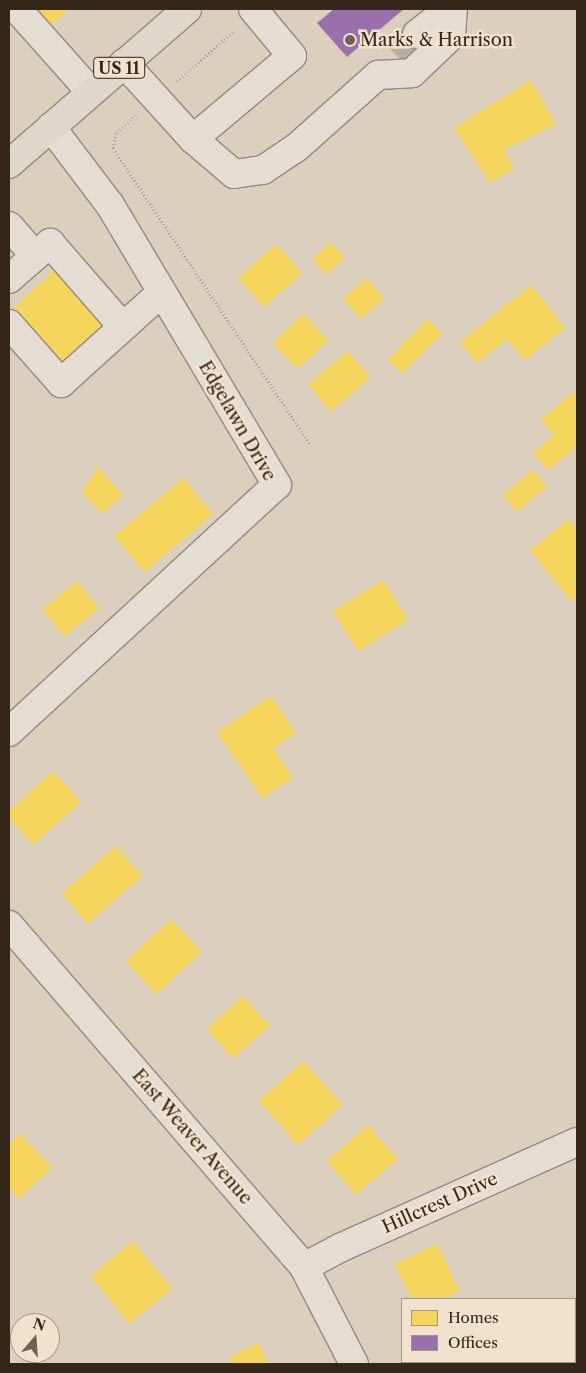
<!DOCTYPE html>
<style>
body{margin:0}
#map{position:relative;width:586px;height:1373px;overflow:hidden;background:#dbd0be;font-family:"Libre Caslon Text",serif}
div>[style]{position:absolute}
.homes>*{inset:0;background:#f6d55c;transform-origin:0 0}
.offices>*{inset:0;background:#9970ab}
.minor-tunnel>*{height:28px;margin-top:-14px;transform-origin:0;background:repeating-linear-gradient(90deg,#baae9d 0 28px,transparent 0 42px)}
.path>*{height:3px;margin-top:-1.5px;transform-origin:0;background:repeating-linear-gradient(90deg,#a59f96 0 1px,transparent 0 3.5px)}
.roads{filter:drop-shadow(1px 0 #928a7f) drop-shadow(-1px 0 #928a7f) drop-shadow(0 1px #928a7f) drop-shadow(0 -1px #928a7f)}
.minor>*{height:28px;margin:-14px;padding:0 14px;transform-origin:14px;border-radius:14px;background:#e3ddd4}
.major>*{height:28px;margin:-14px;padding:0 14px;transform-origin:14px;border-radius:14px;background:#ded8cc}
.dots>*{width:14px;height:14px;translate:-50% -50%;box-sizing:border-box;border:2px solid #f0e2cc;border-radius:50%}
span{translate:-50% -50%;white-space:nowrap;text-align:center;line-height:1.15;-webkit-text-stroke:5px #f0e2cc;paint-order:stroke}
.shield-label span{padding:1px 4px;background:#f0e2cc;border:1px solid;border-radius:4px;-webkit-text-stroke-width:0}
.shield-label{font-size:16px;color:#34271a;font-weight:700}
.poi-label{font-size:18px;color:#34271a}
.left{translate:0 -50%;text-align:left}
.street-label{font-size:18px;color:#34271a}
.frame{position:absolute;inset:0;border:10px solid #34271a;pointer-events:none}
.legend{position:absolute;left:401px;top:1298px;width:175px;height:65px;box-sizing:border-box;background:#f0e2cc;border:1px solid #a59785;margin:0;padding:6px 9px;list-style:none;font-size:15px;color:#34271a}
.legend li{display:flex;align-items:center;gap:10px;height:25px}
.legend b{width:25px;border:1px solid #a59785}
.north{position:absolute;left:10px;top:1313px;width:50px;height:50px;box-sizing:border-box;background:#f0e2cc;border:1px solid #a59785;border-radius:50%;rotate:18deg;font-size:14px;font-weight:700;line-height:20px;text-align:center;color:#34271a}
.north::after{content:'';display:block;margin:auto;width:18px;height:22px;background:#6e6253;clip-path:polygon(50% 0,100% 100%,50% 72%,0 100%)}
</style>
<div id="map">
<div class="homes">
<div style="clip-path:polygon(33px 9px,69px 9px,49px 27px)"></div>
<div style="clip-path:polygon(530px 80px,556px 124px,504px 150px,514px 168px,490px 183px,454px 128px)"></div>
<div style="left:331px;top:242px;width:21px;height:25px;rotate:49deg"></div>
<div style="left:276px;top:244px;width:39px;height:51px;rotate:48deg"></div>
<div style="left:54px;top:270px;width:77px;height:56px;rotate:47deg"></div>
<div style="left:366px;top:278px;width:27px;height:31px;rotate:48deg"></div>
<div style="clip-path:polygon(531px 285px,565px 328px,525px 360px,507px 339px,477px 363px,460px 342px)"></div>
<div style="left:303px;top:314px;width:36px;height:42px;rotate:46deg"></div>
<div style="left:428px;top:319px;width:20px;height:57px;rotate:45deg"></div>
<div style="left:348px;top:351px;width:35px;height:52px;rotate:50deg"></div>
<div style="clip-path:polygon(577px 389px,577px 446px,548px 470px,533px 453px,554px 435px,541px 419px)"></div>
<div style="clip-path:polygon(98px 467px,123px 495px,102px 514px,82px 492px)"></div>
<div style="left:533px;top:470px;width:22px;height:39px;rotate:51deg"></div>
<div style="left:183px;top:478px;width:47px;height:90px;rotate:50deg"></div>
<div style="clip-path:polygon(569px 519px,577px 528px,577px 598px,572px 602px,530px 550px)"></div>
<div style="left:383px;top:580px;width:47px;height:59px;rotate:58deg"></div>
<div style="left:77px;top:581px;width:35px;height:45px;rotate:51deg"></div>
<div style="clip-path:polygon(271px 696px,296px 733px,273px 748px,293px 778px,262px 798px,217px 732px)"></div>
<div style="clip-path:polygon(53px 771px,81px 802px,33px 845px,9px 818px,9px 811px)"></div>
<div style="left:116px;top:846px;width:40px;height:72px;rotate:49deg"></div>
<div style="left:171px;top:919px;width:45px;height:62px;rotate:47deg"></div>
<div style="left:243px;top:996px;width:40px;height:49px;rotate:48deg"></div>
<div style="left:303px;top:1061px;width:59px;height:60px;rotate:48deg"></div>
<div style="left:368px;top:1125px;width:45px;height:55px;rotate:49deg"></div>
<div style="clip-path:polygon(20px 1134px,52px 1167px,19px 1199px,9px 1188px,9px 1145px)"></div>
<div style="left:133px;top:1241px;width:62px;height:55px;rotate:51deg"></div>
<div style="clip-path:polygon(437px 1244px,460px 1291px,443px 1299px,412px 1299px,395px 1264px)"></div>
<div style="clip-path:polygon(258px 1343px,268px 1364px,233px 1364px,230px 1357px)"></div>
<div style="clip-path:polygon(445px 1362px,493px 1362px,488px 1364px)"></div>
</div>
<div class="offices">
<div style="clip-path:polygon(334px 9px,404px 9px,347px 57px,317px 23px)"></div>
</div>
<div class="minor-tunnel">
<div style="left:396px;top:55px;width:30px;rotate:-45deg"></div>
</div>
<div class="path">
<div style="left:177px;top:81px;width:76px;rotate:-41.3deg"></div>
<div style="left:136px;top:115px;width:27px;rotate:138deg"></div>
<div style="left:116px;top:133px;width:15px;rotate:101deg"></div>
<div style="left:113px;top:148px;width:356px;rotate:56.4deg"></div>
</div>
<div class="roads">
<div class="minor">
<div style="left:17px;top:9px;width:111px;rotate:48.3deg"></div>
<div style="left:417px;top:34px;width:41px;rotate:-38deg"></div>
<div style="left:124px;top:63px;width:103px;rotate:47.8deg"></div>
<div style="left:193px;top:139px;width:129px;rotate:-40deg"></div>
<div style="left:292px;top:56px;width:61px;rotate:-129.7deg"></div>
<div style="left:193px;top:139px;width:54px;rotate:40.5deg"></div>
<div style="left:234px;top:174px;width:29px;rotate:-8deg"></div>
<div style="left:263px;top:170px;width:40px;rotate:-34deg"></div>
<div style="left:296px;top:148px;width:110px;rotate:-41.7deg"></div>
<div style="left:378px;top:75px;width:34px;rotate:-3deg"></div>
<div style="left:412px;top:73px;width:54px;rotate:-43.5deg"></div>
<div style="left:451px;top:36px;width:27px;rotate:-86deg"></div>
<div style="left:9px;top:226px;width:40px;rotate:49deg"></div>
<div style="left:9px;top:279px;width:55px;rotate:-41.3deg"></div>
<div style="left:50px;top:243px;width:111px;rotate:49deg"></div>
<div style="left:9px;top:324px;width:79px;rotate:48.6deg"></div>
<div style="left:61px;top:383px;width:135px;rotate:-42deg"></div>
<div style="left:9px;top:732px;width:364px;rotate:-42.7deg"></div>
<div style="left:277px;top:485px;width:326px;rotate:-120.8deg"></div>
<div style="left:110px;top:205px;width:98px;rotate:-127.1deg"></div>
<div style="left:9px;top:925px;width:452px;rotate:49.2deg"></div>
<div style="left:304px;top:1267px;width:109px;rotate:62.7deg"></div>
<div style="left:304px;top:1267px;width:43px;rotate:-27.8deg"></div>
<div style="left:342px;top:1247px;width:257px;rotate:-24.1deg"></div>
</div>
<div class="major">
<div style="left:9px;top:164px;width:236px;rotate:-41deg"></div>
</div>
</div>
<div class="dots">
<div style="left:350px;top:40px;background:#6e6253"></div>
</div>
<div class="shield-label">
<span style="left:119px;top:68px">US 11</span>
</div>
<div class="poi-label">
<span class="left" style="left:360px;top:40px">Marks &amp; Harrison</span>
</div>
<div class="street-label">
<span style="left:237px;top:421px;rotate:60deg">Edgelawn Drive</span>
<span style="left:192px;top:1137px;rotate:49deg">East Weaver Avenue</span>
<span style="left:440px;top:1203px;rotate:-24deg">Hillcrest Drive</span>
</div>
<div class="frame"></div>
<ul class="legend">
<li><b style="height:14px;background:#f6d55c"></b>Homes</li>
<li><b style="height:14px;background:#9970ab"></b>Offices</li>
</ul>
<div class="north">N</div>
</div>
